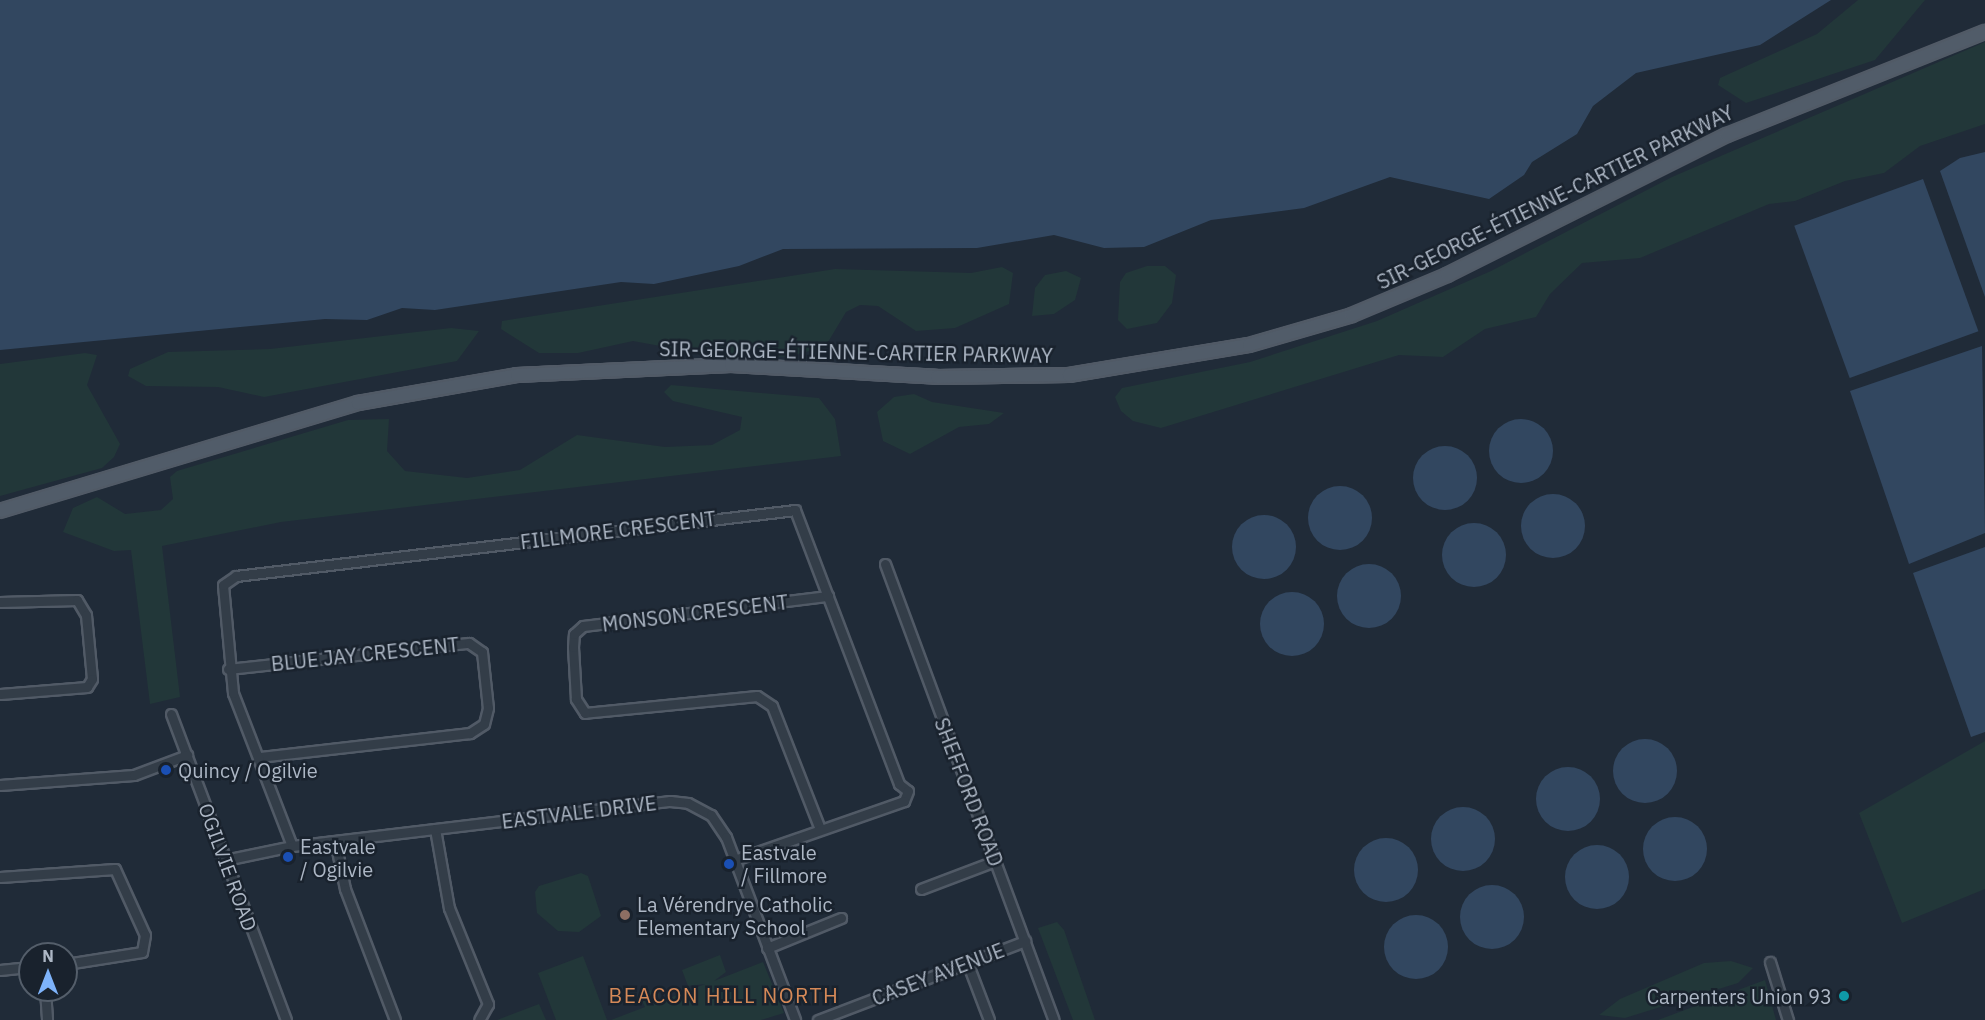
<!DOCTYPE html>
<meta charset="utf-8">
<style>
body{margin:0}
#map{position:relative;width:1985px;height:1020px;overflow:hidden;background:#202b38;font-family:"IBM Plex Sans",sans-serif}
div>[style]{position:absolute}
.green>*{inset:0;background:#223739}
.water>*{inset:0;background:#324760;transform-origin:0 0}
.round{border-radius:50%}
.roads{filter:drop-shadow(2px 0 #515a66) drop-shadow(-2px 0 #515a66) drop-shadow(0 2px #515a66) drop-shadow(0 -2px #515a66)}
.minor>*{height:9px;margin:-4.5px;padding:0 4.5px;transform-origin:4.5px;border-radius:4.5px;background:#333d48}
.major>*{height:12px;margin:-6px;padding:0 6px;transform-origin:6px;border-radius:6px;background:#515c69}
.dots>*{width:16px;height:16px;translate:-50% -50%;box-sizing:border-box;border:3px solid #19222d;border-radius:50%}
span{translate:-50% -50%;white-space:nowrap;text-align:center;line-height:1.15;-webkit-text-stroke:5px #19222d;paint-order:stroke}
.street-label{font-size:20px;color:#adb7c5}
.poi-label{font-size:20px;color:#adb7c5}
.left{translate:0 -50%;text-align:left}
.right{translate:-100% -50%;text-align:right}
.neighbourhood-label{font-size:21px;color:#d58958;letter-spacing:1.5px}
.north{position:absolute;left:18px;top:942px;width:60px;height:60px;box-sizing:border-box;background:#19222d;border:2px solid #545e6a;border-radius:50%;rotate:0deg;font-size:16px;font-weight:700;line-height:24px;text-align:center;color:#adb7c5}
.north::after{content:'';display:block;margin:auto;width:21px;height:27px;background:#7eb3fa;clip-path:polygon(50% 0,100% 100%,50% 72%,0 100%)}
</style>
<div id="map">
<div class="green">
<div style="clip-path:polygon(1858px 0,1925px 0,1875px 60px,1746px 103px,1718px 85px,1720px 78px,1817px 34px)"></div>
<div style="clip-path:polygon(1985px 42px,1985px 124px,1920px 146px,1884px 173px,1845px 181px,1795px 201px,1769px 204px,1640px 258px,1582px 263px,1550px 294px,1536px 317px,1485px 329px,1443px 357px,1399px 355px,1161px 428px,1133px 421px,1121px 411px,1115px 397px,1122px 388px,1250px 362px,1377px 321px,1491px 271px,1672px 177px)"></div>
<div style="clip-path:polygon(1147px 266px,1165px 266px,1176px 275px,1172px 303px,1157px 323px,1127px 329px,1118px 320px,1120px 282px,1126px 273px)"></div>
<div style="clip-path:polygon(1002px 267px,1013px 273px,1009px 304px,955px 328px,916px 331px,878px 306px,860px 305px,846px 312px,825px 347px,786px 357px,687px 351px,633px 341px,578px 353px,539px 353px,501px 329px,502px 321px,835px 269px,971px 273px)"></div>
<div style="clip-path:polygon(1066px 271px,1081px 278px,1075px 300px,1054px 314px,1032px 316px,1035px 288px,1045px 275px)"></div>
<div style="clip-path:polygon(451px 328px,479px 331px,457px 361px,264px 397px,218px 387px,146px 386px,128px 376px,130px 369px,168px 352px,270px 349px)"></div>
<div style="clip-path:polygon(85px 353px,97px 355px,87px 385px,120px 444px,114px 457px,102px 468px,0 496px,0 364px)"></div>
<div style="clip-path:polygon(671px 385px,819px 398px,835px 419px,841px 456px,281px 522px,162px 546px,180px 697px,150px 704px,131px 550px,114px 551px,63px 532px,73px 508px,97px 497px,125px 514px,161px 510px,173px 499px,170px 477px,177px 471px,348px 420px,389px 419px,387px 451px,405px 471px,467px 478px,520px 470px,577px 435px,665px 447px,712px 445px,740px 430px,742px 417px,673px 401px,664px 392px)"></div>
<div style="clip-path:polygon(914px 394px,932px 402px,1004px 413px,989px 424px,959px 427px,910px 454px,883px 441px,877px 412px,894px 397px)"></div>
<div style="clip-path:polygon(1985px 741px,1985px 889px,1902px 923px,1859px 813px)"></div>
<div style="clip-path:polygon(581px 873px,588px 876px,601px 916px,579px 932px,558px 931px,537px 913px,535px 892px,539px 886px)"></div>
<div style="clip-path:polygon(1057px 922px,1064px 930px,1095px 1020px,1073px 1020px,1038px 928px)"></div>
<div style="clip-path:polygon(720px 955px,726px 972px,714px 981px,763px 962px,784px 1013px,761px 1020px,611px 1020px,645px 1007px,639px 995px,651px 990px,659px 994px,657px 1003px,705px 984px,688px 986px,682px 970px)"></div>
<div style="clip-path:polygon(583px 956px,607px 1020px,556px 1020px,538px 973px)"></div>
<div style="clip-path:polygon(1731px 961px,1753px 968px,1738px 983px,1625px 1018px,1599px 1015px,1620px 999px,1704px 963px)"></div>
<div style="clip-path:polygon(1765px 980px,1776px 1020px,1658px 1020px)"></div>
<div style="clip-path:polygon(539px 1004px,546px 1020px,497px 1020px)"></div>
</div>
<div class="water">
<div style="clip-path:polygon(0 0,1831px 0,1760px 45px,1636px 73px,1593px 106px,1577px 134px,1532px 162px,1524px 175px,1489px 199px,1390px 177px,1304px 208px,1211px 220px,1144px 247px,1104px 248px,1054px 235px,977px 248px,783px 249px,739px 266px,654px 284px,621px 282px,435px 310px,402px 308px,367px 320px,325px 319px,0 350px)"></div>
<div style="clip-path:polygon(1985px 152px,1985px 297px,1940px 171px,1960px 158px)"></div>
<div style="left:1923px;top:179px;width:162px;height:137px;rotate:70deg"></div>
<div style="clip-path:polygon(1982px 346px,1985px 533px,1909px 564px,1850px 391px)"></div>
<div class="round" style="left:1489px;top:419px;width:64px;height:64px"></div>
<div class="round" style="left:1413px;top:446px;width:64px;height:64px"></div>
<div class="round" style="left:1308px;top:486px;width:64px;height:64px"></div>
<div class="round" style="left:1521px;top:494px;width:64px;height:64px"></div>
<div class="round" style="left:1232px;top:515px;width:64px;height:64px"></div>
<div class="round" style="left:1442px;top:523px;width:64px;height:64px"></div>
<div style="clip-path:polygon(1985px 547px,1985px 732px,1971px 737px,1913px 573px)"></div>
<div class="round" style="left:1337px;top:564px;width:64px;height:64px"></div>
<div class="round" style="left:1260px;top:592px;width:64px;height:64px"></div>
<div class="round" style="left:1613px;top:739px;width:64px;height:64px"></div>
<div class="round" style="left:1536px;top:767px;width:64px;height:64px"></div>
<div class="round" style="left:1431px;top:807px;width:64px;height:64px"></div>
<div class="round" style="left:1643px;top:817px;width:64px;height:64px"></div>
<div class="round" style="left:1354px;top:838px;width:64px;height:64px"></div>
<div class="round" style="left:1565px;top:845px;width:64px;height:64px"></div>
<div class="round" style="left:1460px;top:885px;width:64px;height:64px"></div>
<div class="round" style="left:1384px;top:915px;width:64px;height:64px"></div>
</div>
<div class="roads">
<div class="minor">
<div style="left:885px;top:564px;width:486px;rotate:69.7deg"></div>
<div style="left:0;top:602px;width:77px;rotate:-1.5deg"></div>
<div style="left:77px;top:600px;width:17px;rotate:59deg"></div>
<div style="left:86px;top:615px;width:64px;rotate:84.6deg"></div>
<div style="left:92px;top:679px;width:9px;rotate:122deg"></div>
<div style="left:87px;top:687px;width:87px;rotate:175.4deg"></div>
<div style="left:228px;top:669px;width:242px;rotate:-6.2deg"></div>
<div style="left:469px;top:643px;width:16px;rotate:35deg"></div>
<div style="left:482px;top:652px;width:56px;rotate:83.9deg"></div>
<div style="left:488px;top:708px;width:16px;rotate:104deg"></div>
<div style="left:484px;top:724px;width:17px;rotate:147deg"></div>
<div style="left:470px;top:733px;width:213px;rotate:173.5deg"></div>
<div style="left:171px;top:714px;width:327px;rotate:69.4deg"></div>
<div style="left:0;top:785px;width:134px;rotate:-4.3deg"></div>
<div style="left:134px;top:775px;width:57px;rotate:-20.7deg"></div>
<div style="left:435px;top:829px;width:80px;rotate:80deg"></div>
<div style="left:449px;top:908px;width:104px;rotate:67.9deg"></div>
<div style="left:488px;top:1004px;width:18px;rotate:119deg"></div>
<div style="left:820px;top:829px;width:132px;rotate:-111.3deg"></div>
<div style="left:772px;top:706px;width:18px;rotate:-146deg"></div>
<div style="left:757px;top:696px;width:173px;rotate:174.4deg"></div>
<div style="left:585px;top:713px;width:17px;rotate:-123deg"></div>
<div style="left:576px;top:699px;width:52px;rotate:-93.3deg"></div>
<div style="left:573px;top:647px;width:13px;rotate:-86deg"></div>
<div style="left:574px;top:634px;width:12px;rotate:-42deg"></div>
<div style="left:583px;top:626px;width:247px;rotate:-7deg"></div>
<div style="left:335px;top:841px;width:49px;rotate:78.2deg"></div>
<div style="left:345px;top:889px;width:140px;rotate:69.1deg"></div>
<div style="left:292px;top:846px;width:164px;rotate:-111.1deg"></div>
<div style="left:233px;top:693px;width:108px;rotate:-95.3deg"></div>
<div style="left:223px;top:585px;width:16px;rotate:-35deg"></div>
<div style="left:236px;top:576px;width:563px;rotate:-6.73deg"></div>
<div style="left:795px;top:510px;width:293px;rotate:69.2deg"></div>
<div style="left:899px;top:784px;width:11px;rotate:38deg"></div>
<div style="left:908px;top:791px;width:11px;rotate:112deg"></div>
<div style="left:904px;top:801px;width:179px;rotate:160.8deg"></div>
<div style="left:225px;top:860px;width:68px;rotate:-11.8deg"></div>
<div style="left:292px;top:846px;width:381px;rotate:-6.8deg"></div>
<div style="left:670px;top:801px;width:18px;rotate:6deg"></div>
<div style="left:688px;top:803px;width:26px;rotate:28deg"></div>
<div style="left:711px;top:815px;width:27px;rotate:56deg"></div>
<div style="left:726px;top:837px;width:196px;rotate:69.3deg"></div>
<div style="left:0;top:877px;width:115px;rotate:-4deg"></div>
<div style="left:115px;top:869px;width:72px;rotate:65.6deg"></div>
<div style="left:145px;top:935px;width:17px;rotate:100deg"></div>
<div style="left:142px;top:952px;width:77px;rotate:171deg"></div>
<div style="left:921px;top:889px;width:79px;rotate:-20.7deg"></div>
<div style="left:767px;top:948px;width:80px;rotate:-22.1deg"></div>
<div style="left:967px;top:962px;width:62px;rotate:69.2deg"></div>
<div style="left:1770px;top:962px;width:61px;rotate:72.8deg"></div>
<div style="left:0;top:970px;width:30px;rotate:-6deg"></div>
<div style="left:45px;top:990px;width:30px;rotate:86deg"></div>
<div style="left:818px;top:1020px;width:222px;rotate:-20.9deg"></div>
</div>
<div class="major">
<div style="left:0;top:511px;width:374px;rotate:-16.8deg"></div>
<div style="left:358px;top:403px;width:161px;rotate:-10deg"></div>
<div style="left:517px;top:375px;width:214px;rotate:-2.7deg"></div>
<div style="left:731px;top:365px;width:206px;rotate:3.3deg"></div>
<div style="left:937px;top:377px;width:132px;rotate:-0.9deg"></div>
<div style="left:1069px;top:375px;width:182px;rotate:-9.5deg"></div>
<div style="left:1249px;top:345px;width:107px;rotate:-16.2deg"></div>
<div style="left:1352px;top:315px;width:103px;rotate:-22.8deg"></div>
<div style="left:1447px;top:275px;width:313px;rotate:-26.6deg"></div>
<div style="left:1727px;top:135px;width:278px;rotate:-21.8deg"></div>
</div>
</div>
<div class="dots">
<div style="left:166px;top:770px;background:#1a4fb4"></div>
<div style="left:288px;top:857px;background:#1a4fb4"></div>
<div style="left:729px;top:864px;background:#1a4fb4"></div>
<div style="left:625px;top:915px;background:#8d6e63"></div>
<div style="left:1844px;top:996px;background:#0f9aa8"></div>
</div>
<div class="street-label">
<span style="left:1555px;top:197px;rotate:-26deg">SIR-GEORGE-ÉTIENNE-CARTIER PARKWAY</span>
<span style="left:856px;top:352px;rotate:1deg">SIR-GEORGE-ÉTIENNE-CARTIER PARKWAY</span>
<span style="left:618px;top:530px;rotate:-7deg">FILLMORE CRESCENT</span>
<span style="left:695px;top:613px;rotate:-7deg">MONSON CRESCENT</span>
<span style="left:365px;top:654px;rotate:-6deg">BLUE JAY CRESCENT</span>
<span style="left:969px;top:792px;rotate:69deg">SHEFFORD ROAD</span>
<span style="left:579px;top:812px;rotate:-7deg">EASTVALE DRIVE</span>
<span style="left:228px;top:867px;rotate:70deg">OGILVIE ROAD</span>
<span style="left:938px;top:974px;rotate:-21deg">CASEY AVENUE</span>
</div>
<div class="poi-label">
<span class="left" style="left:178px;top:770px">Quincy / Ogilvie</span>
<span class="left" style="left:300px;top:858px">Eastvale<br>/ Ogilvie</span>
<span class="left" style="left:741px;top:864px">Eastvale<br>/ Fillmore</span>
<span class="left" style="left:637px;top:916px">La Vérendrye Catholic<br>Elementary School</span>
<span class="right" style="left:1832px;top:996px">Carpenters Union 93</span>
</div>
<div class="neighbourhood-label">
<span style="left:724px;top:995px">BEACON HILL NORTH</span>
</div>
<div class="north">N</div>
</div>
